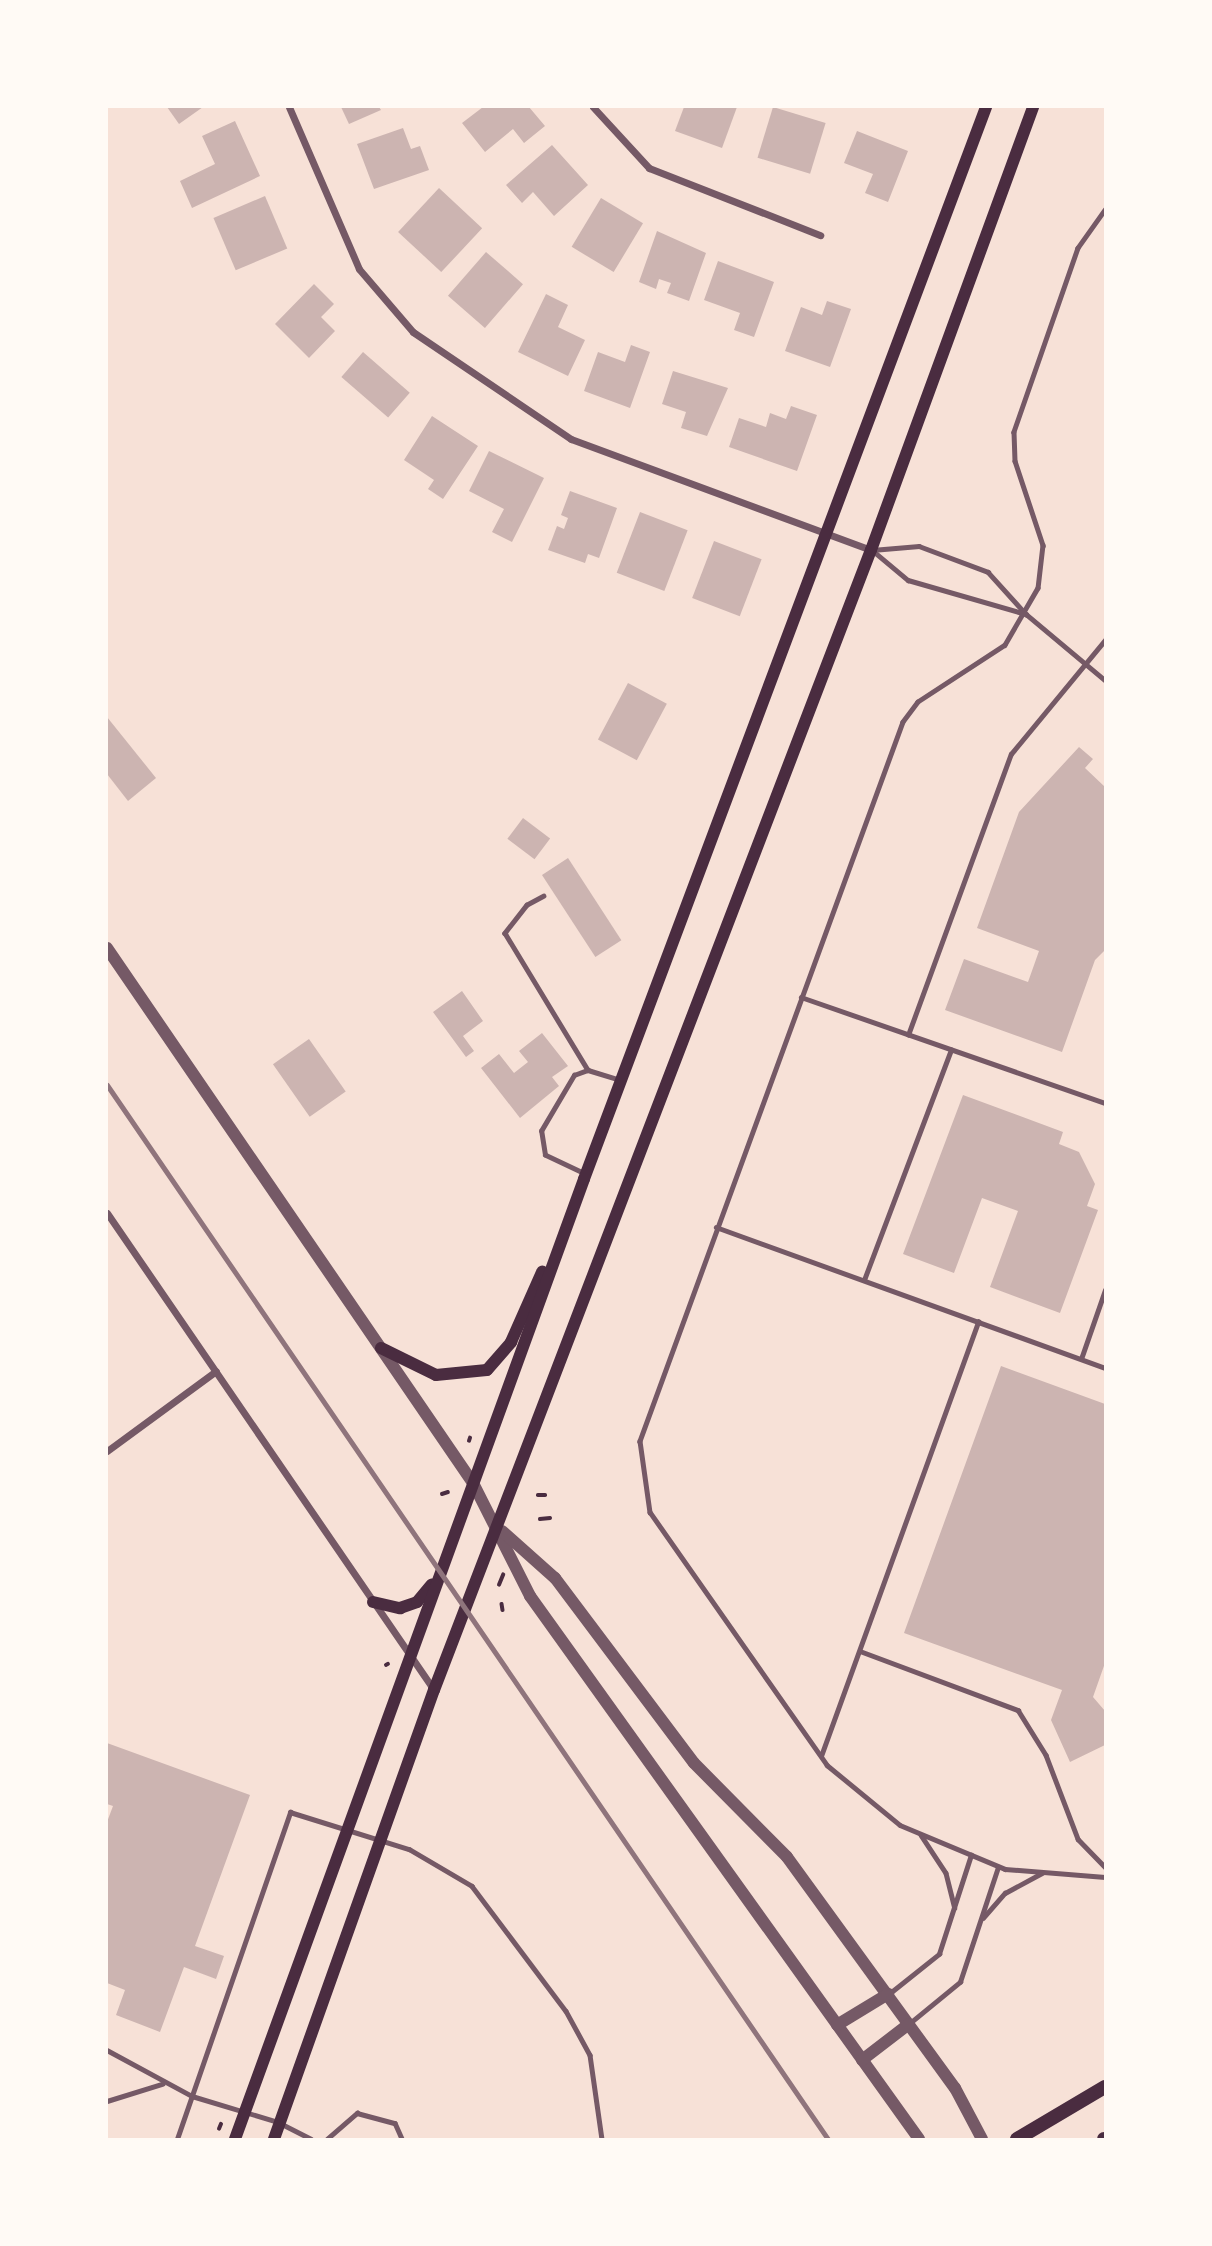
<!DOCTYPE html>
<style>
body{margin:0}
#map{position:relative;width:1212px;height:2246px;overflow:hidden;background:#f7e1d7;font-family:"DM Sans",sans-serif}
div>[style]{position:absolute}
.building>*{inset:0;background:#ccb4b1;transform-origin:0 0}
.path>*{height:3.5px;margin:-1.75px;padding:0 1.75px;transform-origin:1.75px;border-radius:1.75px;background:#4a2c40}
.service>*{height:4.5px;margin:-2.25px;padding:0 2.25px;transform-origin:2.25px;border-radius:2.25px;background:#755966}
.minor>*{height:7px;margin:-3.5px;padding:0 3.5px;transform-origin:3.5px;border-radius:3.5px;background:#755966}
.tertiary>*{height:12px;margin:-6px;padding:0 6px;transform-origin:6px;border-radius:6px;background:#755966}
.secondary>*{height:12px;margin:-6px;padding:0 6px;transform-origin:6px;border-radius:6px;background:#4a2c40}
.primary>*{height:14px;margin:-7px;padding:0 7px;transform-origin:7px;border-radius:7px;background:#4a2c40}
.rail>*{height:5px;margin:-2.5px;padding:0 2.5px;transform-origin:2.5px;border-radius:2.5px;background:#8f747c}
span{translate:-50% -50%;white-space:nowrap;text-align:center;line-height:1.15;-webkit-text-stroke:5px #fffaf5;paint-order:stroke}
.frame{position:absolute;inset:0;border:108px solid #fffaf5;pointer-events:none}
</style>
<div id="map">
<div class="building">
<div style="clip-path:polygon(167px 107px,203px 107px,179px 124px)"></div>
<div style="clip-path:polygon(341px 107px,379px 107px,381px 110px,349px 124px)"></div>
<div style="clip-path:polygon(483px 107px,529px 107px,545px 126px,524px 143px,513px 129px,485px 152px,462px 123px)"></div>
<div style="clip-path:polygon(684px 107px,737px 107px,722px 148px,675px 131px)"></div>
<div style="left:773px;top:107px;width:55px;height:53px;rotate:17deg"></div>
<div style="clip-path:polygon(235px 121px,260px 176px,192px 208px,180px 181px,215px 164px,202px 136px)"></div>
<div style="clip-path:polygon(403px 128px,411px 149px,420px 146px,429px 170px,374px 189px,357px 144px)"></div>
<div style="clip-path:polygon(857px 131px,908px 151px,888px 202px,865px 193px,873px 174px,844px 163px)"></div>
<div style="clip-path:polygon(552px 145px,588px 185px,554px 216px,533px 192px,522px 203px,506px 185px)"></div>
<div style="left:439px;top:188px;width:59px;height:60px;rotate:43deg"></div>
<div style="left:265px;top:196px;width:57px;height:56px;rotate:67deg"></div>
<div style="left:601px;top:198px;width:49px;height:57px;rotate:31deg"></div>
<div style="clip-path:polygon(657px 231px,706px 253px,689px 301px,667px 293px,671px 283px,659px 279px,656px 289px,639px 282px)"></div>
<div style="left:486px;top:252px;width:49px;height:58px;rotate:41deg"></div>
<div style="clip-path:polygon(718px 261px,774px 282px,754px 337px,734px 330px,740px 313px,704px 300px)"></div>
<div style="clip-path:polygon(314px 284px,334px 304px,321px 317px,335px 331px,309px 358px,275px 324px)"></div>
<div style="clip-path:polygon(546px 294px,568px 305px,558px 327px,585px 340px,568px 376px,518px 352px)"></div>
<div style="clip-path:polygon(827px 301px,851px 309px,830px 367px,785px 351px,801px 307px,822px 315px)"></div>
<div style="clip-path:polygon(631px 345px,650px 352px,630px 408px,584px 391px,598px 352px,625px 362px)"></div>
<div style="left:363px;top:352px;width:62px;height:33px;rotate:41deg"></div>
<div style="clip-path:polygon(673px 371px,728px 388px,707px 436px,681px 428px,686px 412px,662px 404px)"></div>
<div style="clip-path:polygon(791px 406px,817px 415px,797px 471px,729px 447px,739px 418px,766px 427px,770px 413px,786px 419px)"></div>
<div style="clip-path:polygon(432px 416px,478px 446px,443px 499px,428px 489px,434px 480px,404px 460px)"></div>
<div style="clip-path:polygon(489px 451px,544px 478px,512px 542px,492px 532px,504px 509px,469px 491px)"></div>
<div style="clip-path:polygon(570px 491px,617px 508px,599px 558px,588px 554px,585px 563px,548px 550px,557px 526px,564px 529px,568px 518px,561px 515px)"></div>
<div style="left:640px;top:512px;width:51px;height:65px;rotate:21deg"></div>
<div style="left:714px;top:541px;width:51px;height:61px;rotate:21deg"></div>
<div style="left:628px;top:683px;width:44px;height:64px;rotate:28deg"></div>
<div style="clip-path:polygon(107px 717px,156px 778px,128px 801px,107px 774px)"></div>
<div style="clip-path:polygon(1079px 747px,1093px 759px,1085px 768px,1105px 787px,1105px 950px,1095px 960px,1062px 1052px,945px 1010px,964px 959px,1028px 982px,1039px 951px,977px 928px,1019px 812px)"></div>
<div style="left:523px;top:818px;width:34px;height:26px;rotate:37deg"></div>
<div style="left:568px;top:858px;width:98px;height:31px;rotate:57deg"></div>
<div style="clip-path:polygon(462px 991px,483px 1021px,463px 1036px,474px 1051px,466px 1057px,433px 1012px)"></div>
<div style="clip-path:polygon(542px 1033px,568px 1066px,552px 1077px,559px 1086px,520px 1118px,481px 1068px,499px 1054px,514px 1073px,528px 1062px,519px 1051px)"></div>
<div style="left:309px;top:1039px;width:64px;height:44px;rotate:55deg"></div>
<div style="clip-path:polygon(963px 1095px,1063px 1132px,1059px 1144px,1079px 1152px,1095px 1184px,1087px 1206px,1098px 1210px,1060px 1313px,990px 1287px,1018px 1211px,982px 1198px,954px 1273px,903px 1254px)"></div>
<div style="clip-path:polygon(1001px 1366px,1105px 1404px,1105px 1663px,1093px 1697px,1105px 1711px,1105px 1745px,1070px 1762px,1051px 1720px,1062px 1690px,904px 1633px)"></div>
<div style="clip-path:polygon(107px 1743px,250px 1795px,195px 1946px,224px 1956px,216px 1979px,184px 1967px,160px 2032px,116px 2015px,125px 1990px,107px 1983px,107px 1822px,113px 1806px,107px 1804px)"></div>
</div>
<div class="path">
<div style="left:469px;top:1441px;width:3px;rotate:-72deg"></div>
<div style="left:442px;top:1494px;width:6px;rotate:-18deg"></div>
<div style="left:538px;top:1495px;width:7px"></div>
<div style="left:540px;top:1519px;width:10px;rotate:-6deg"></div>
<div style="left:499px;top:1585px;width:11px;rotate:-68deg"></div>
<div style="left:502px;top:1604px;width:6px;rotate:81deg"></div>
<div style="left:386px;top:1665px;width:2px;rotate:-27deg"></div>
<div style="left:219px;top:2129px;width:5px;rotate:-68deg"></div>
</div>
<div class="service">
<div style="left:1105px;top:210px;width:47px;rotate:125.4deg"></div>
<div style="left:1078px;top:248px;width:195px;rotate:109.2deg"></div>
<div style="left:1014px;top:432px;width:29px;rotate:88deg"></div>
<div style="left:1015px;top:461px;width:89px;rotate:71.6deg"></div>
<div style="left:1043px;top:545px;width:43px;rotate:96.6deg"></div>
<div style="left:1038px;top:588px;width:66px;rotate:120.1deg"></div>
<div style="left:1005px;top:645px;width:104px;rotate:146.8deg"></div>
<div style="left:918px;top:702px;width:25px;rotate:127deg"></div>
<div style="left:903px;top:722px;width:766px;rotate:110.09deg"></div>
<div style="left:640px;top:1441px;width:72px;rotate:82deg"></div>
<div style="left:650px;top:1512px;width:309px;rotate:55deg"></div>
<div style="left:827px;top:1765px;width:94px;rotate:39.4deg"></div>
<div style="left:900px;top:1825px;width:114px;rotate:22.7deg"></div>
<div style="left:1005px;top:1869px;width:100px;rotate:4.6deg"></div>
<div style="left:872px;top:550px;width:47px;rotate:-4.9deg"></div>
<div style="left:919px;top:546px;width:74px;rotate:20.6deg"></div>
<div style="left:988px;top:572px;width:57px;rotate:47.9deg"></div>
<div style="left:1026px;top:614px;width:103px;rotate:39.9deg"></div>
<div style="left:872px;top:550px;width:47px;rotate:39.8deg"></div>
<div style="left:908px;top:580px;width:123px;rotate:16.1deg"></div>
<div style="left:544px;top:896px;width:19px;rotate:152deg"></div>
<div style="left:527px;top:905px;width:36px;rotate:128deg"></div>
<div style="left:505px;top:933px;width:160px;rotate:58.8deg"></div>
<div style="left:801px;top:997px;width:322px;rotate:19.2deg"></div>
<div style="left:908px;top:1035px;width:299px;rotate:-69.9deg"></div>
<div style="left:1011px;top:754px;width:148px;rotate:-50.5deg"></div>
<div style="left:585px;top:1174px;width:44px;rotate:-154.6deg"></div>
<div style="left:545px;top:1155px;width:24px;rotate:-99deg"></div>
<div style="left:541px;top:1131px;width:65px;rotate:-59.5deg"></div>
<div style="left:574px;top:1075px;width:15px;rotate:-20deg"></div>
<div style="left:588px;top:1070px;width:34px;rotate:17deg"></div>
<div style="left:716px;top:1227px;width:414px;rotate:19.9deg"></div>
<div style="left:864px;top:1280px;width:246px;rotate:-69.3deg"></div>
<div style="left:1081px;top:1359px;width:73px;rotate:-70.8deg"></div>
<div style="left:860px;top:1651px;width:169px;rotate:20.5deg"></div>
<div style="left:1018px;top:1710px;width:53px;rotate:58.1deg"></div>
<div style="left:1046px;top:1755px;width:90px;rotate:69.1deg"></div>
<div style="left:1078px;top:1839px;width:39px;rotate:46deg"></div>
<div style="left:821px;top:1756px;width:462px;rotate:-70.1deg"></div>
<div style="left:921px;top:1835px;width:45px;rotate:56.7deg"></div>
<div style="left:946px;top:1873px;width:36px;rotate:76deg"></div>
<div style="left:983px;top:1918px;width:33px;rotate:-49deg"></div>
<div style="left:1005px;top:1893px;width:42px;rotate:-28.4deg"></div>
<div style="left:890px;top:1993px;width:63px;rotate:-38.5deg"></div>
<div style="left:939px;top:1954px;width:104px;rotate:-72.1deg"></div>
<div style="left:910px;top:2023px;width:65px;rotate:-39.4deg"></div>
<div style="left:960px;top:1982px;width:121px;rotate:-71.7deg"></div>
<div style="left:107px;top:2050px;width:97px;rotate:28.4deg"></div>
<div style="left:192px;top:2096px;width:90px;rotate:16.8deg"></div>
<div style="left:278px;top:2122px;width:37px;rotate:27deg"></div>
<div style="left:107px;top:2101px;width:58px;rotate:-17.2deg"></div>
<div style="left:177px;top:2139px;width:346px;rotate:-70.9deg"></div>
<div style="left:290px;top:1812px;width:125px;rotate:17.3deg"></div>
<div style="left:409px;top:1849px;width:73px;rotate:30.4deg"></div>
<div style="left:472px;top:1886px;width:156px;rotate:53.1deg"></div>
<div style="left:566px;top:2011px;width:50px;rotate:61.4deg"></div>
<div style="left:590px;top:2055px;width:85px;rotate:81.9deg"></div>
<div style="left:327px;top:2139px;width:40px;rotate:-41deg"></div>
<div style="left:357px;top:2113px;width:39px;rotate:15deg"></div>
<div style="left:395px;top:2123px;width:17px;rotate:66deg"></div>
</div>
<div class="minor">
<div style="left:289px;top:107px;width:176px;rotate:66.6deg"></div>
<div style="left:359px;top:269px;width:83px;rotate:49.4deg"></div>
<div style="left:413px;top:332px;width:191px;rotate:34.1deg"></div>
<div style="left:571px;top:439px;width:320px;rotate:20.3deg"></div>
<div style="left:593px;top:107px;width:83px;rotate:47.4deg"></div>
<div style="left:649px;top:168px;width:184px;rotate:21.4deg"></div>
<div style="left:107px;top:1213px;width:578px;rotate:55.57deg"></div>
<div style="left:107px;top:1451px;width:135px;rotate:-36.3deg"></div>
</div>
<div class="tertiary">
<div style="left:107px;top:948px;width:648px;rotate:55.62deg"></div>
<div style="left:473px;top:1483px;width:127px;rotate:63.2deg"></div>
<div style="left:530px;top:1596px;width:668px;rotate:54.38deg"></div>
<div style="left:502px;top:1531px;width:71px;rotate:41.6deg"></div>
<div style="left:555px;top:1578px;width:231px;rotate:53.1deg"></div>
<div style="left:694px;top:1763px;width:132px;rotate:45.3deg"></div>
<div style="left:787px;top:1857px;width:286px;rotate:54deg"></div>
<div style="left:955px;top:2088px;width:58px;rotate:62.1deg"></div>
<div style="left:837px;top:2025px;width:60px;rotate:-31.3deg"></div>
<div style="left:862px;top:2060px;width:59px;rotate:-37.5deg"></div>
</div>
<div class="secondary">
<div style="left:381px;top:1348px;width:61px;rotate:26.1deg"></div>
<div style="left:436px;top:1375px;width:51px;rotate:-5.6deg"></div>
<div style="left:487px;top:1370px;width:37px;rotate:-49deg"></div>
<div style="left:511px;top:1342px;width:77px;rotate:-66.1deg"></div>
<div style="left:373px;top:1602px;width:28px;rotate:13deg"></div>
<div style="left:400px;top:1608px;width:18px;rotate:-19deg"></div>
<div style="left:417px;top:1602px;width:23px;rotate:-50deg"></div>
<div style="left:235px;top:2139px;width:1021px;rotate:-70.02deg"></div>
<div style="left:584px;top:1179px;width:1145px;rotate:-69.44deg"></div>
<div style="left:274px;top:2139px;width:477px;rotate:-70.4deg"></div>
<div style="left:434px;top:1690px;width:1221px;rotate:-69.03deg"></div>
<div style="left:871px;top:550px;width:472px;rotate:-69.9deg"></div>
</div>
<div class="primary">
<div style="left:1017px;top:2139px;width:102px;rotate:-30.6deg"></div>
<div style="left:1104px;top:2139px;width:1px"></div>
</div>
<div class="rail">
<div style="left:107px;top:1085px;width:1277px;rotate:55.63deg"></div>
</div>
<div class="frame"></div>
</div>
